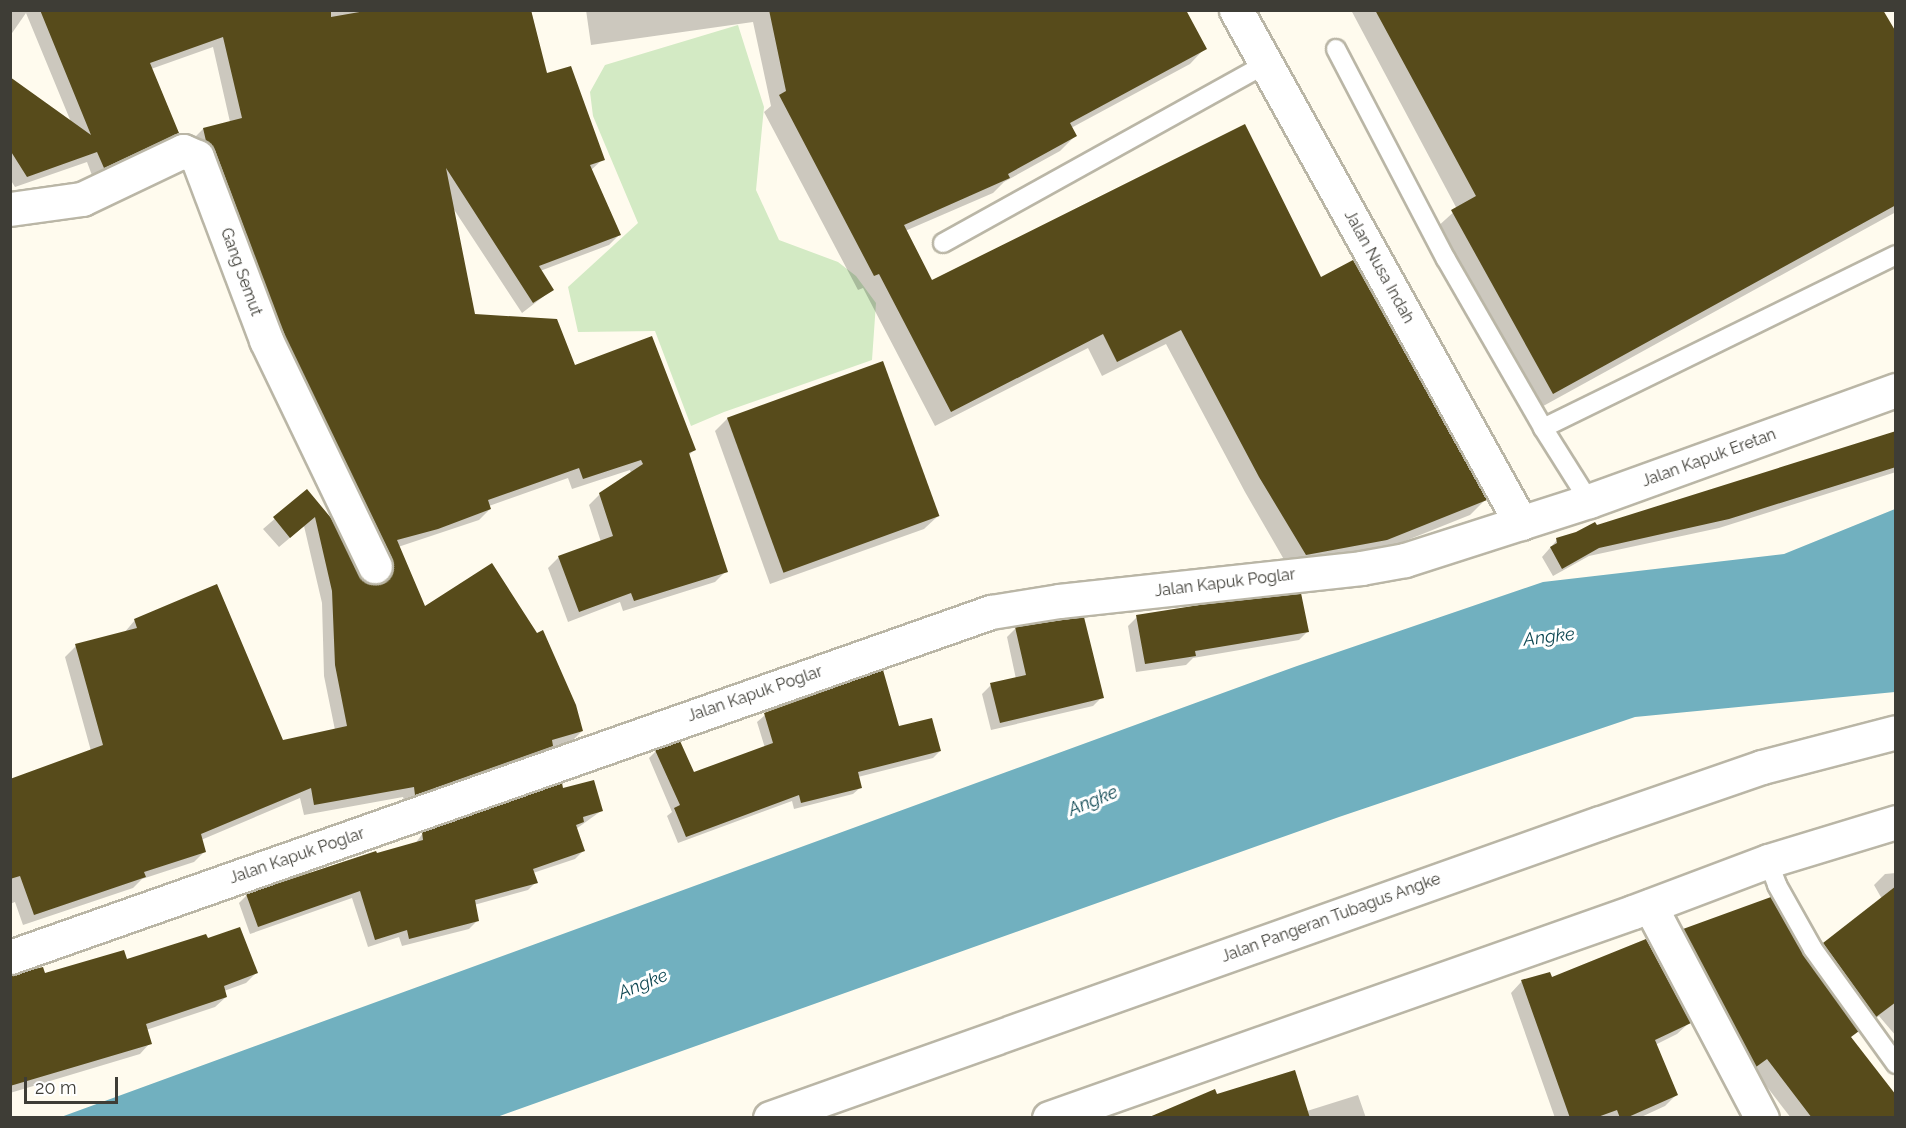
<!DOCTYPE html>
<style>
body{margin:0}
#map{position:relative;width:1906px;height:1128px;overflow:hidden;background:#fffbee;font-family:Raleway,sans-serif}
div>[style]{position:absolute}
.green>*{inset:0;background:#d3eac4}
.water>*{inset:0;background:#71b0bf}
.shadow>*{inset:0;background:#0003}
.building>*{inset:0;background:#574b1b;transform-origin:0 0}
.roads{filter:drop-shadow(2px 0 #bab6a6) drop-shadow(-2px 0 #bab6a6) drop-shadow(0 2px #bab6a6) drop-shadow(0 -2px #bab6a6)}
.lane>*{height:18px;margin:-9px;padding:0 9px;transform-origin:9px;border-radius:9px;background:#fff}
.street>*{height:33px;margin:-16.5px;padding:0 16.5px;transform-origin:16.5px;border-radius:16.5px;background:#fff}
.secondary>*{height:33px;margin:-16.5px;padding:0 16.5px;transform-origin:16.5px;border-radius:16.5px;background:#fff}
span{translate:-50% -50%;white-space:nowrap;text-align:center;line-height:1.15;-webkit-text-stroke:6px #fff;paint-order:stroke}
.street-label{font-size:16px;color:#3e3d36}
.water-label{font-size:18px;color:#0f4853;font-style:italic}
.frame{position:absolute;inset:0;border:12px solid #3e3d36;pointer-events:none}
.scale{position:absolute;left:24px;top:1077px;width:94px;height:27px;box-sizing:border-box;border:3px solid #3e3d36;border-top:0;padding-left:8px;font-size:18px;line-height:21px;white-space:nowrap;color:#3e3d36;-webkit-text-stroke:4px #fff;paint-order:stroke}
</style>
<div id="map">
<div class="green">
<div style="clip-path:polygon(738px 25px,764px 107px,756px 190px,779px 240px,838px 262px,856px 276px,876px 303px,872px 360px,724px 412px,691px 426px,655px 331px,578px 332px,568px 287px,638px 223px,593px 116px,590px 92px,605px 65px)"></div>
</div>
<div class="water">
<div style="clip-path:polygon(1895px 509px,1895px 692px,1635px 717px,1339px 817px,497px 1117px,61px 1117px,1297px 666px,1543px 582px,1784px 554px)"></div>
</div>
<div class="shadow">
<div style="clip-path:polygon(10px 10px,531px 10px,546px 75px,603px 159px,590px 171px,620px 234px,609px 245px,540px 271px,552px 290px,522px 313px,451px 205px,473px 315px,574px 367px,694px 450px,689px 455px,726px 571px,715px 582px,623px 611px,620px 602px,568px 622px,548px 568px,559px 557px,601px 542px,589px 505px,600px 494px,631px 473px,630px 470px,572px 489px,568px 478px,489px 506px,490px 509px,479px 520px,398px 547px,424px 609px,582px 731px,571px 742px,549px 748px,541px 756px,405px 804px,403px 797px,304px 815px,300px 798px,201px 840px,204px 852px,194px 862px,142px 879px,133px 888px,23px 925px,15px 902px,10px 904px,10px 780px,91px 751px,65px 657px,76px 646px,124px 633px,135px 620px,282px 741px,335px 730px,324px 676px,322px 603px,304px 526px,279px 547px,263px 529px,307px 491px,363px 582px,374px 586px,382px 585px,383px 579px,192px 140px,203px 129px,230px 122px,213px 47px,151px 69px,177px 133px,166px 144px,93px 178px,87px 162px,15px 187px,10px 179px,10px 79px,71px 122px,26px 13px,10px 36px)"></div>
<div style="clip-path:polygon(586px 10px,1185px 10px,1205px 48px,1190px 64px,1071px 128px,1075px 136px,1060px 151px,1004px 182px,993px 193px,905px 231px,931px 282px,1321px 279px,1485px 500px,1470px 515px,1370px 555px,1290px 570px,1245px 492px,1166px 344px,1102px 376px,1088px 348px,935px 426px,863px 288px,858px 290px,764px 112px,771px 106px,753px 22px,591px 45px)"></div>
<div style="clip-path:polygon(1351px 10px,1792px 10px,1896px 35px,1896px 212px,1536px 410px,1435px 229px,1457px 209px)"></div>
<div style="clip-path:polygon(728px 418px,938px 516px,924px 529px,770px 584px,715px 431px)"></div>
<div style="clip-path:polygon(1896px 433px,1896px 472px,1719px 528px,1589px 556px,1553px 576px,1542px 557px,1557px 540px)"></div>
<div style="clip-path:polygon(1137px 617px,1308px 631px,1299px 640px,1193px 658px,1186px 665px,1136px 672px,1128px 626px)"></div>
<div style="clip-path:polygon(1015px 629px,1102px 697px,1093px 706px,991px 730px,982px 694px,991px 685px,1016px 679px,1007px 637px)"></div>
<div style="clip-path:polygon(765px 715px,898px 728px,940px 751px,933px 758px,858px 777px,861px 787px,853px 794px,794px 809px,792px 801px,678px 843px,667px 816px,672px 812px,649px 758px,656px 751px,693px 773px,765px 748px,757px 722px)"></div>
<div style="clip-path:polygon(562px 790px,601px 811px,576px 829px,583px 851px,575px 859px,533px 873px,536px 882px,528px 890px,474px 905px,477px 921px,469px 929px,402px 946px,399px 937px,368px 947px,352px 898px,250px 934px,239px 903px,247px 895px,415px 844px,423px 833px)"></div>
<div style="clip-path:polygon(1896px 873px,1896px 1036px,1879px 1016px,1864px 1028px,1812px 956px,1882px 899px,1874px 885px,1885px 874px)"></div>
<div style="clip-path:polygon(1684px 930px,1850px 1038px,1896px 1118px,1791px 1118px,1754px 1070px,1672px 942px)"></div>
<div style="clip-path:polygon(207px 940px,256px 973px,246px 983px,224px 991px,226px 997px,215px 1007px,146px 1030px,150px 1043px,140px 1054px,10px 1093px,10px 977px,44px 975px,126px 961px)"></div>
<div style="clip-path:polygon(1551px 979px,1689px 1023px,1677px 1034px,1655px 1045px,1676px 1095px,1665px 1106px,1639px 1118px,1555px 1118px,1511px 993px,1522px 981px)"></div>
<div style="clip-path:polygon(1358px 1095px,1366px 1118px,1150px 1118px,1216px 1096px,1307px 1111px)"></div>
</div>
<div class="building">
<div style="clip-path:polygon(40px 10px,331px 10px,331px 17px,371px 10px,531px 10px,547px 73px,571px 66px,605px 160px,590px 165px,621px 235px,539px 266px,554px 290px,533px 303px,446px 168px,475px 314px,557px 319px,575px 365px,652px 336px,696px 450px,689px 453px,728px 572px,634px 601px,631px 593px,579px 612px,558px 556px,613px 536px,599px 493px,643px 464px,641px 460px,583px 479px,579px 468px,488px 500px,491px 509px,438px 529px,397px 540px,425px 606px,492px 563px,537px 633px,543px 630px,576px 705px,583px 731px,552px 740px,553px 746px,415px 795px,414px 787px,314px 805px,311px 788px,201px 834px,206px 852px,144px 872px,146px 877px,34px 915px,20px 876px,10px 879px,10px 779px,103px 745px,75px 644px,137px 628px,134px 619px,217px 584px,283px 740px,347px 726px,335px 665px,332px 591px,315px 517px,290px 538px,273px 517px,307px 489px,331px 518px,364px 581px,374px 585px,384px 583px,391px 576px,394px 567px,392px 558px,283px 333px,215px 150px,206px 141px,203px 128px,242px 118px,223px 37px,150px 63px,179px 133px,104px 168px,97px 152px,27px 177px,10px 150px,10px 77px,91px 135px)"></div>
<div style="clip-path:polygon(769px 10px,1186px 10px,1207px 49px,1070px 123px,1077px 136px,1008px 174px,1010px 178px,904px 225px,932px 280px,1245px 124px,1321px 277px,1353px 260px,1487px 500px,1387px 540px,1306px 555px,1259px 477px,1181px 330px,1117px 362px,1103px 334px,951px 412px,879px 274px,874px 276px,779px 95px,786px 91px)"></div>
<div style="clip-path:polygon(1375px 10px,1883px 10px,1896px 32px,1896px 205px,1553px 394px,1451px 210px,1476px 196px)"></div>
<div style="left:883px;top:361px;width:165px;height:166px;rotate:70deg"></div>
<div style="clip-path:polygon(1896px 431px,1896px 467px,1729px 519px,1599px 548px,1562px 569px,1550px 547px,1557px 543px,1556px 538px,1576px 532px,1595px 522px,1597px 525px)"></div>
<div style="clip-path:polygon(1301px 593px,1309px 632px,1195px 651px,1196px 656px,1145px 664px,1136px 615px,1212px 603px)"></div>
<div style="clip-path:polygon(1084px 617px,1104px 698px,1000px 723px,990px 683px,1026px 675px,1015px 627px)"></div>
<div style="clip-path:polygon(883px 670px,899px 726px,932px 718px,941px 751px,858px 772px,862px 788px,801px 803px,799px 795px,686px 837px,674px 808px,680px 805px,655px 750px,680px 741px,694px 772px,773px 743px,764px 713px)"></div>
<div style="clip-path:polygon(594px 780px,603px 811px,583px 817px,584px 822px,576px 825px,585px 851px,533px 869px,538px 883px,475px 900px,479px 921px,409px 939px,407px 930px,375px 940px,360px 891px,258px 927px,246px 894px,376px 851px,377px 853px,423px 840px,422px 832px,562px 783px,563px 788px)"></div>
<div style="clip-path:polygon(1896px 886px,1896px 1002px,1876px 1017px,1823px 943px)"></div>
<div style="clip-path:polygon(1771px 897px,1804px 955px,1859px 1031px,1851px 1037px,1896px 1095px,1896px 1118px,1812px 1118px,1767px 1059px,1756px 1067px,1683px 929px)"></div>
<div style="clip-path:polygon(240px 927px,258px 973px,224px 986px,227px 997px,146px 1024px,152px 1044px,10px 1086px,10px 975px,43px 967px,45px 973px,124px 950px,127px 959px,206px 934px,208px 938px)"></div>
<div style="clip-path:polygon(1646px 939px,1691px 1023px,1655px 1040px,1678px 1095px,1626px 1118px,1620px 1118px,1617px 1110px,1595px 1118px,1570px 1118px,1521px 980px,1550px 972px,1552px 977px)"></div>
<div style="clip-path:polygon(1295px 1070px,1310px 1118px,1147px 1118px,1215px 1089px,1217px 1094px)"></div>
</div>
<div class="roads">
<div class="lane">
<div style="left:1336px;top:49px;width:237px;rotate:62.4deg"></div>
<div style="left:1446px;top:259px;width:195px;rotate:60.1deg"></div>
<div style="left:943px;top:243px;width:369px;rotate:-29deg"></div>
<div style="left:1589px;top:501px;width:86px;rotate:-122.2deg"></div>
<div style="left:1543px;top:428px;width:393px;rotate:-26.1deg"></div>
<div style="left:1768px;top:861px;width:26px;rotate:69deg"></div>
<div style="left:1777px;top:885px;width:73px;rotate:60.6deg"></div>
<div style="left:1813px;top:949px;width:142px;rotate:54.2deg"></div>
</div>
<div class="street">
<div style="left:1236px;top:10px;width:587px;rotate:60.95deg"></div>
<div style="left:10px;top:209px;width:73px;rotate:-7.9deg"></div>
<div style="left:82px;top:199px;width:112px;rotate:-25.4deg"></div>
<div style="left:183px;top:151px;width:15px;rotate:23deg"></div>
<div style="left:197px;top:157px;width:196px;rotate:69.3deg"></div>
<div style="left:266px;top:340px;width:251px;rotate:64.3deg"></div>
<div style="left:1650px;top:906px;width:240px;rotate:62.2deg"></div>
</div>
<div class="secondary">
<div style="left:10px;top:957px;width:1040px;rotate:-19.38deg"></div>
<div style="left:991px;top:612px;width:69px;rotate:-9.2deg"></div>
<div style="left:1059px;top:601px;width:304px;rotate:-6.2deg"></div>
<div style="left:1361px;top:568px;width:45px;rotate:-10.3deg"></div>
<div style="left:1405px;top:560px;width:193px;rotate:-17.8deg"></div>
<div style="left:1589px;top:501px;width:326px;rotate:-19.9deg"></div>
<div style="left:770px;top:1118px;width:881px;rotate:-19.57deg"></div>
<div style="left:1600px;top:823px;width:171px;rotate:-19.1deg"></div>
<div style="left:1762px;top:767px;width:138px;rotate:-14.6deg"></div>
<div style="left:1049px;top:1118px;width:619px;rotate:-19.43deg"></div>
<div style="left:1633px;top:912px;width:144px;rotate:-20.7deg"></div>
<div style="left:1768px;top:861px;width:134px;rotate:-16.9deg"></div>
</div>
</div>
<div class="street-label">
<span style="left:1379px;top:267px;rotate:61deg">Jalan Nusa Indah</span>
<span style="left:241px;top:272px;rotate:70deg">Gang Semut</span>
<span style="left:1709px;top:458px;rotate:-20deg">Jalan Kapuk Eretan</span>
<span style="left:1225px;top:583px;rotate:-7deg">Jalan Kapuk Poglar</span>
<span style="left:755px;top:694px;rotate:-19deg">Jalan Kapuk Poglar</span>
<span style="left:297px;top:856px;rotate:-19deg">Jalan Kapuk Poglar</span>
<span style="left:1331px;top:918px;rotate:-20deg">Jalan Pangeran Tubagus Angke</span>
</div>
<div class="water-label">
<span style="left:1549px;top:637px;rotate:-7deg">Angke</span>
<span style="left:1093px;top:801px;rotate:-22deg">Angke</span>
<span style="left:643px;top:984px;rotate:-22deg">Angke</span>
</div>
<div class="frame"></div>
<div class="scale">20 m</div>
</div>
